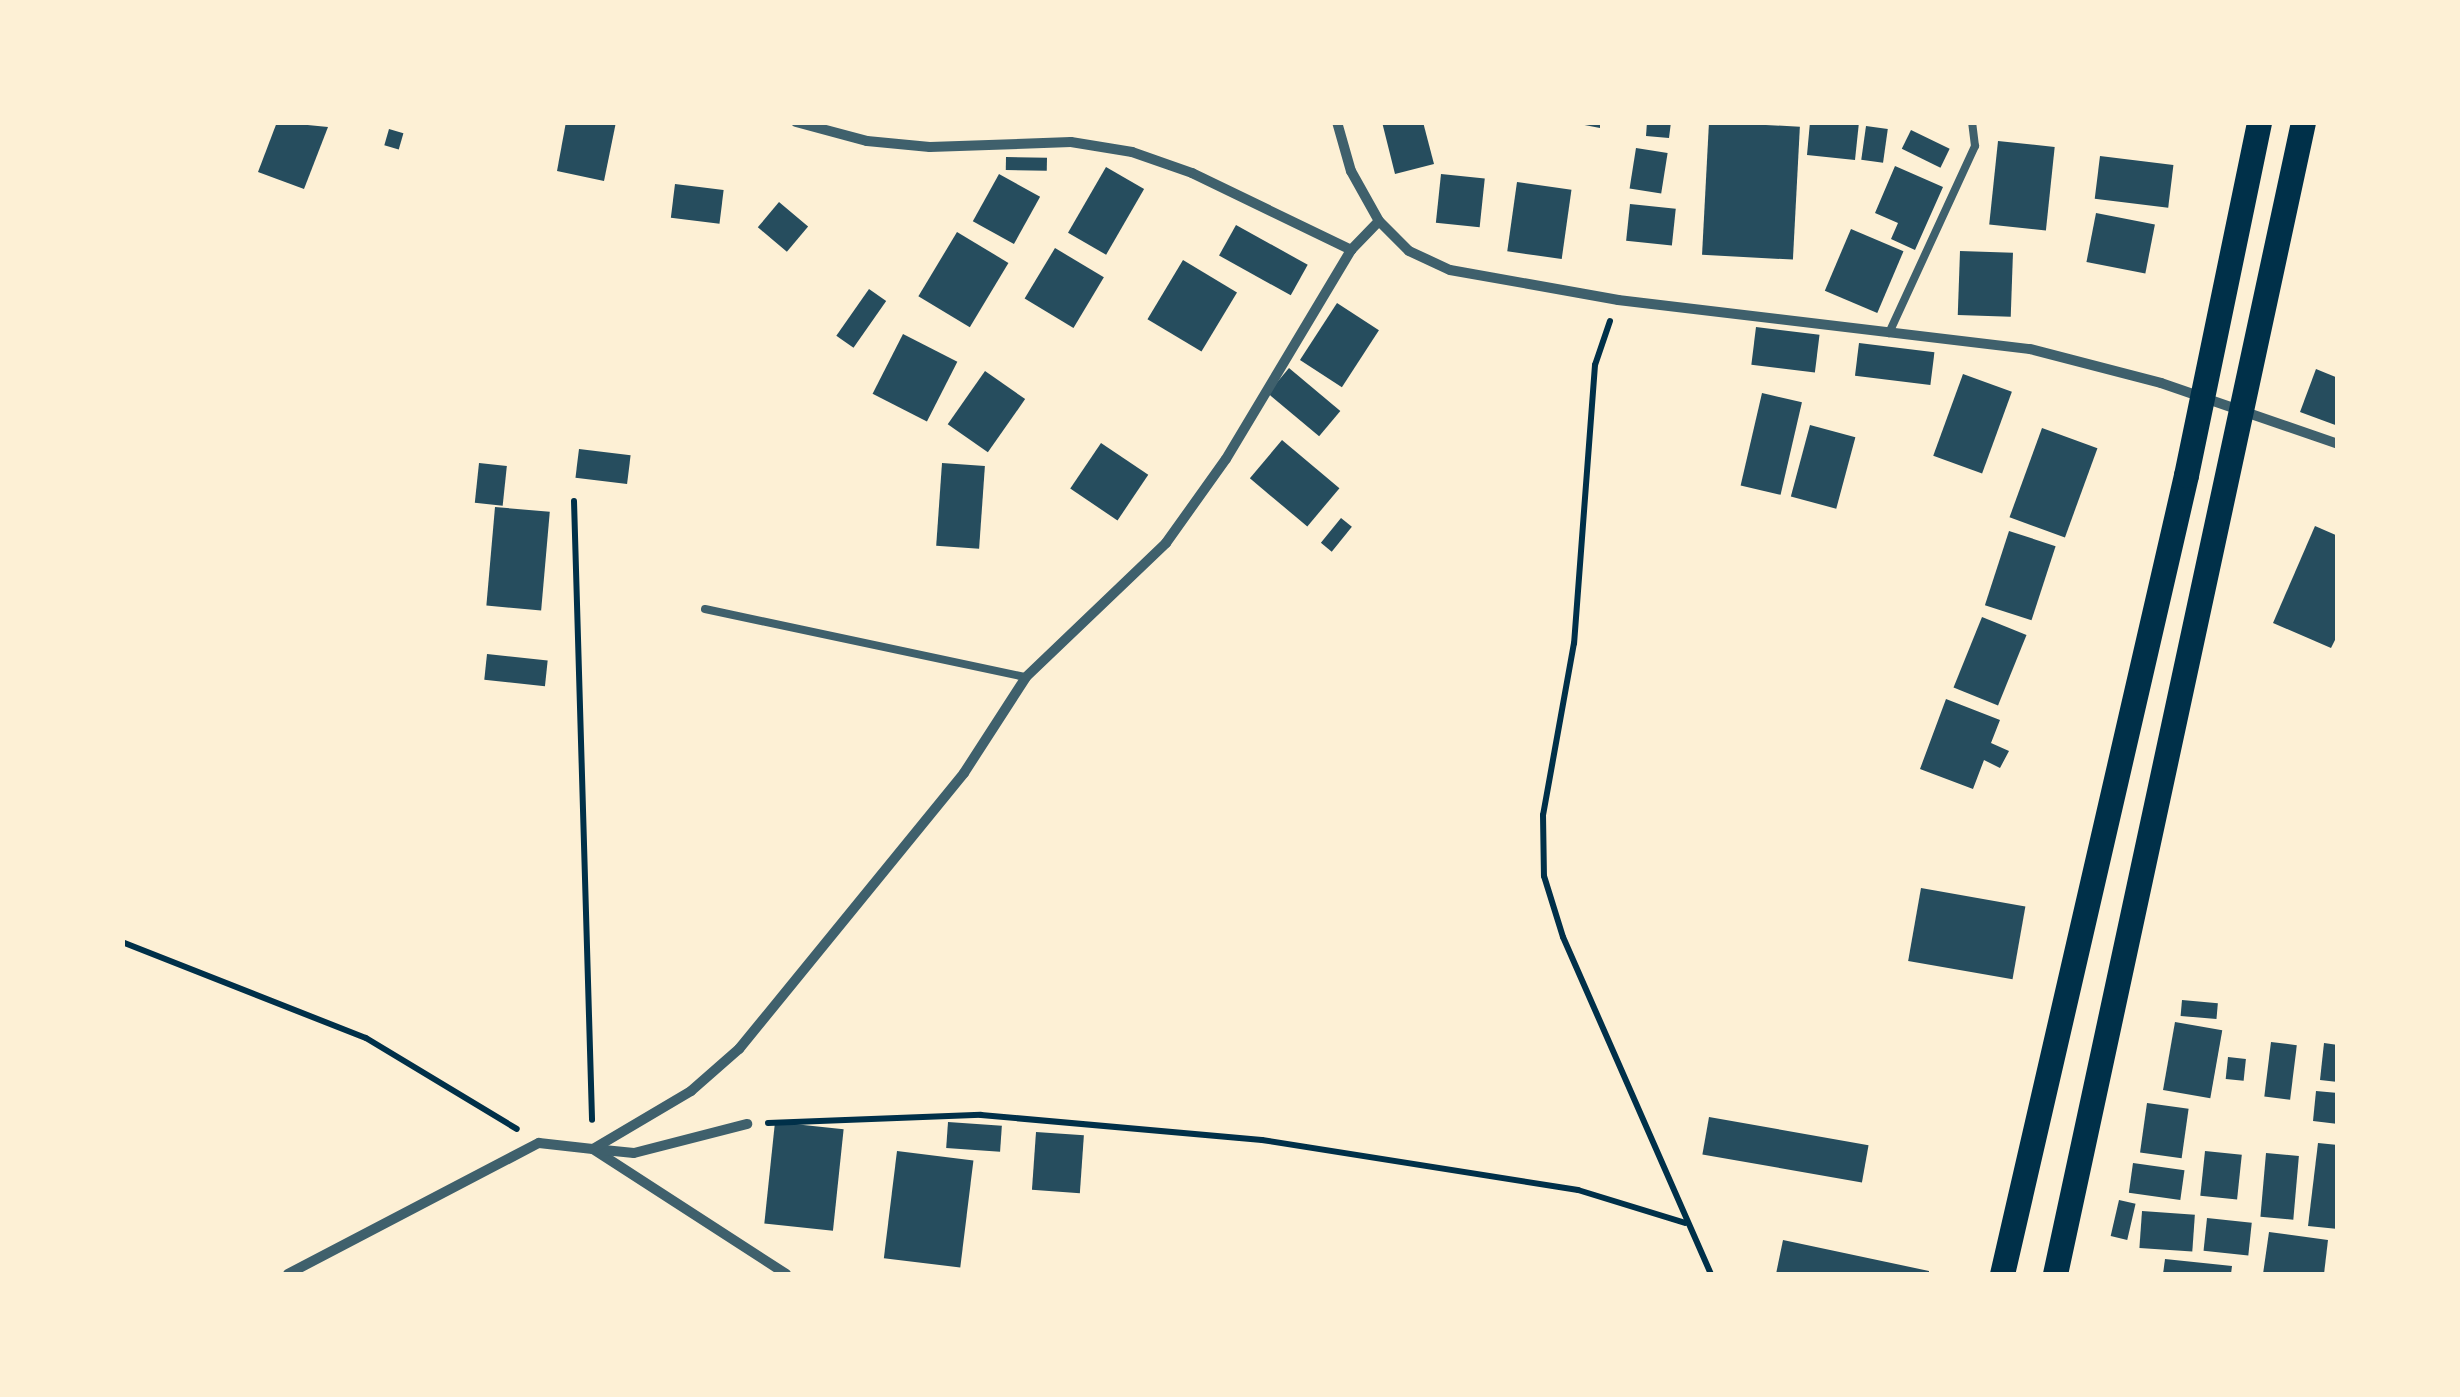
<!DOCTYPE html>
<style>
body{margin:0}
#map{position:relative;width:2460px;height:1397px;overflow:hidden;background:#fdf0d5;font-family:"DejaVu Sans",sans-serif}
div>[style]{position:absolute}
.building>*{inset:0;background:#264d5e;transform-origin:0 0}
.path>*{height:6px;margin:-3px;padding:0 3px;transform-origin:3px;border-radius:3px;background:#003049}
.service>*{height:8px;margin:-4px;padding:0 4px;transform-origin:4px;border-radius:4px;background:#3f606c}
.minor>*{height:10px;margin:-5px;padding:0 5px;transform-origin:5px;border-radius:5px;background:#3f606c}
.primary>*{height:25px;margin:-12.5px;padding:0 12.5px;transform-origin:12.5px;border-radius:12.5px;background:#003049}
span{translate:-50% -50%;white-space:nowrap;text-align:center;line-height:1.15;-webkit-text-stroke:8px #fdf0d5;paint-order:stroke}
.frame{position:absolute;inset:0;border:125px solid #fdf0d5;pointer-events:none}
</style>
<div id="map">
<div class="building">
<div style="clip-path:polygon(277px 122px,328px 127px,304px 189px,258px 172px)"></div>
<div style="clip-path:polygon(566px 122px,616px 122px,604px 181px,557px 171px)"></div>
<div style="clip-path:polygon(1382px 122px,1423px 122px,1434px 164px,1395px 174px)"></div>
<div style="clip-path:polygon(1569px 122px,1600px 122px,1600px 128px)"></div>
<div style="clip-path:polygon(1647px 122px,1671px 122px,1669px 138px,1646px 136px)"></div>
<div style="left:1709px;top:122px;width:91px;height:133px;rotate:3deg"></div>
<div style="clip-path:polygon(1810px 122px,1859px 122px,1855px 160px,1807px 155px)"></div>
<div style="left:1866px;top:126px;width:22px;height:34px;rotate:8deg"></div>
<div style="left:389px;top:129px;width:15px;height:17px;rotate:16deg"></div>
<div style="left:1911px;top:130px;width:43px;height:21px;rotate:26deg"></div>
<div style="left:1998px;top:141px;width:57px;height:84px;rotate:6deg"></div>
<div style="left:1636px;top:148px;width:32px;height:41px;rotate:9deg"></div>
<div style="left:2100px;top:156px;width:74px;height:43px;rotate:7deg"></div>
<div style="left:1006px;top:157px;width:41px;height:13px;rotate:1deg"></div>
<div style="clip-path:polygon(1895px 166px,1943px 187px,1915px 250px,1891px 239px,1898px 223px,1875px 213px)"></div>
<div style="left:1106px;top:167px;width:44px;height:76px;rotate:30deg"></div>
<div style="left:999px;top:174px;width:47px;height:54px;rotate:29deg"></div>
<div style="left:1441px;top:174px;width:44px;height:49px;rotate:6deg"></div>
<div style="left:1517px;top:182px;width:55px;height:70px;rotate:8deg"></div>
<div style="left:675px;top:184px;width:49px;height:34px;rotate:7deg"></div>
<div style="left:779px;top:202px;width:38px;height:33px;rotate:40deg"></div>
<div style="left:1630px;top:204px;width:46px;height:37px;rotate:6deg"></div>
<div style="left:2096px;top:213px;width:60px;height:50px;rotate:11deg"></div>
<div style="left:1236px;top:225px;width:82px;height:35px;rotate:29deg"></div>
<div style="left:1851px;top:229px;width:57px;height:67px;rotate:23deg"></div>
<div style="left:957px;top:232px;width:60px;height:75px;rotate:31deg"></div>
<div style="left:1055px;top:248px;width:57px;height:59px;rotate:31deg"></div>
<div style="left:1960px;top:251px;width:53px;height:64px;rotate:2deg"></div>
<div style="left:1183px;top:260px;width:63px;height:69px;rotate:31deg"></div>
<div style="left:869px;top:289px;width:21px;height:57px;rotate:35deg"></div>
<div style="left:1337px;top:303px;width:50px;height:68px;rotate:33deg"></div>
<div style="left:1756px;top:327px;width:64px;height:38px;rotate:7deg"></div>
<div style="left:903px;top:334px;width:61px;height:67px;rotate:27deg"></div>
<div style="left:1859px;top:343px;width:76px;height:33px;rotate:7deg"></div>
<div style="left:1289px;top:368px;width:67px;height:33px;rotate:40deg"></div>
<div style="clip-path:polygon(2316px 369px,2338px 378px,2338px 426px,2300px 412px)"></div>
<div style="left:985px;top:371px;width:49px;height:65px;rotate:35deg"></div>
<div style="left:1963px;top:374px;width:52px;height:87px;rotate:20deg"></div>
<div style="left:1762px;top:393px;width:41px;height:95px;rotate:13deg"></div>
<div style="left:1810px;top:425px;width:47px;height:74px;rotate:15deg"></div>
<div style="left:2042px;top:428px;width:59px;height:95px;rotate:20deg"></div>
<div style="left:1282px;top:440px;width:75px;height:50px;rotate:40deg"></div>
<div style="left:1101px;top:443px;width:57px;height:55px;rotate:34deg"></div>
<div style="left:579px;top:449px;width:52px;height:29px;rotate:7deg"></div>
<div style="left:479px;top:463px;width:28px;height:40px;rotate:6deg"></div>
<div style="left:942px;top:463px;width:43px;height:83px;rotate:4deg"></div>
<div style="left:495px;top:507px;width:55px;height:99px;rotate:5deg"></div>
<div style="left:1341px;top:518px;width:14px;height:32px;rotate:39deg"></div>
<div style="clip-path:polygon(2315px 526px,2338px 536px,2338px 634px,2331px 648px,2273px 623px)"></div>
<div style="left:2009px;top:531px;width:49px;height:78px;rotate:18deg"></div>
<div style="left:1982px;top:617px;width:48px;height:76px;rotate:22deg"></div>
<div style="left:487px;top:654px;width:61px;height:26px;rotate:6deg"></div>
<div style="clip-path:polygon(1946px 699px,2000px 720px,1991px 743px,2009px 751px,2000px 768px,1984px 760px,1973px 789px,1920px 769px)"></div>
<div style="left:1921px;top:888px;width:106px;height:74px;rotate:10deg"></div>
<div style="left:2182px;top:1000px;width:36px;height:16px;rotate:5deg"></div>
<div style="left:2175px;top:1022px;width:48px;height:69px;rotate:10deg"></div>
<div style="left:2271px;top:1042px;width:26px;height:55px;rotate:7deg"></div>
<div style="clip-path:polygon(2324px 1043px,2338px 1045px,2338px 1082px,2320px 1080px)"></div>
<div style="left:2228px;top:1057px;width:18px;height:22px;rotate:6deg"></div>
<div style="clip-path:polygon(2316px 1091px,2338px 1093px,2338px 1124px,2313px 1121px)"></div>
<div style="left:2147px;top:1103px;width:42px;height:50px;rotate:8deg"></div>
<div style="left:1709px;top:1117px;width:162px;height:38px;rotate:10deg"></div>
<div style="left:775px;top:1122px;width:69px;height:102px;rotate:6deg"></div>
<div style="left:948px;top:1122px;width:54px;height:26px;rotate:4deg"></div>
<div style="left:1036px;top:1132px;width:48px;height:58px;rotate:4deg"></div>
<div style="clip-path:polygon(2318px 1143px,2338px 1145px,2338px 1229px,2308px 1226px)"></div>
<div style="left:897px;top:1151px;width:77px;height:108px;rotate:7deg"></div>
<div style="left:2205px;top:1151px;width:37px;height:45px;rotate:6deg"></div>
<div style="left:2266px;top:1153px;width:33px;height:64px;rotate:5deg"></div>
<div style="left:2133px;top:1163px;width:52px;height:30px;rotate:8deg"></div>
<div style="left:2119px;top:1200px;width:17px;height:37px;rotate:13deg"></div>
<div style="left:2142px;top:1211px;width:53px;height:37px;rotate:4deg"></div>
<div style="left:2207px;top:1218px;width:45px;height:33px;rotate:6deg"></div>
<div style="clip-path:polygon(2269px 1232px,2328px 1240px,2324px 1274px,2263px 1274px)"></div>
<div style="clip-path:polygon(1783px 1240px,1929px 1271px,1929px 1274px,1776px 1274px)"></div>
<div style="clip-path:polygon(2165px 1259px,2232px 1266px,2231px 1274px,2163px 1274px)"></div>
</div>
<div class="path">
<div style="left:1610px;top:321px;width:46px;rotate:108.8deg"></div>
<div style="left:1595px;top:365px;width:279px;rotate:94.3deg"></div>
<div style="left:1574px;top:643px;width:175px;rotate:100.2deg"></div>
<div style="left:1543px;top:815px;width:61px;rotate:89.1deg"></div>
<div style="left:1544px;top:876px;width:64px;rotate:72.7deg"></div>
<div style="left:1563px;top:937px;width:368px;rotate:66.3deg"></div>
<div style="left:574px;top:501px;width:619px;rotate:88.33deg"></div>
<div style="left:122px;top:942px;width:262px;rotate:21.5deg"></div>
<div style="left:366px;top:1038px;width:176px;rotate:31.1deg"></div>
<div style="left:768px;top:1123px;width:213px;rotate:-2.2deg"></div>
<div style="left:981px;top:1115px;width:282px;rotate:5.1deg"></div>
<div style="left:1262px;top:1140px;width:320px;rotate:9deg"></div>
<div style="left:1578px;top:1190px;width:112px;rotate:17.1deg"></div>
</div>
<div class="service">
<div style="left:1889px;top:333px;width:206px;rotate:-65.3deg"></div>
<div style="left:1975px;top:146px;width:24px;rotate:-97deg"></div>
<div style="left:705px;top:609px;width:328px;rotate:12deg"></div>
</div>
<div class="minor">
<div style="left:796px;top:122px;width:73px;rotate:15deg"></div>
<div style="left:867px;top:141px;width:63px;rotate:5.4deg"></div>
<div style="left:930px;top:147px;width:141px;rotate:-2deg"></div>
<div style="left:1071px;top:142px;width:62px;rotate:9.3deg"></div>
<div style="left:1132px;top:152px;width:64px;rotate:19.3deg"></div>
<div style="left:1192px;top:173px;width:177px;rotate:25.8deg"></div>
<div style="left:1337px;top:122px;width:51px;rotate:74.1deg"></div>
<div style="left:1351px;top:171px;width:57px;rotate:60.8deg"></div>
<div style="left:1379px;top:221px;width:42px;rotate:45deg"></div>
<div style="left:1409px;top:251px;width:45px;rotate:24.9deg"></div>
<div style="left:1450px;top:270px;width:171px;rotate:10.1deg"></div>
<div style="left:1618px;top:300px;width:415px;rotate:6.8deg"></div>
<div style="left:2030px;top:349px;width:135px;rotate:14.5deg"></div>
<div style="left:2161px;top:383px;width:187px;rotate:19deg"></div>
<div style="left:593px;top:1149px;width:230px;rotate:32.9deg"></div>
<div style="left:594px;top:1149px;width:40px;rotate:5.7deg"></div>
<div style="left:634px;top:1153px;width:117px;rotate:-14.4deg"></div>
<div style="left:288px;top:1274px;width:283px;rotate:-27.6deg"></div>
<div style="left:539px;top:1143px;width:54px;rotate:6.3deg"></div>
<div style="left:593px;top:1149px;width:114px;rotate:-30.6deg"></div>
<div style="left:691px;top:1091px;width:64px;rotate:-41.2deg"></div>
<div style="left:739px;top:1049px;width:356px;rotate:-50.8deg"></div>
<div style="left:964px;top:773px;width:114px;rotate:-57.1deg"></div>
<div style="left:1026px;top:677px;width:194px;rotate:-43.7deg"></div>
<div style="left:1166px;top:543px;width:103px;rotate:-54.5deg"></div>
<div style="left:1226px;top:459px;width:244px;rotate:-59.1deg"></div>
<div style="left:1351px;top:250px;width:40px;rotate:-46deg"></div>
</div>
<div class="primary">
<div style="left:2002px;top:1274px;width:820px;rotate:-77.03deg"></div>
<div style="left:2186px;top:475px;width:360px;rotate:-78.3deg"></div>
<div style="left:2055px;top:1274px;width:1178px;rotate:-77.85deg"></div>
</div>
<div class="frame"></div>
</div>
